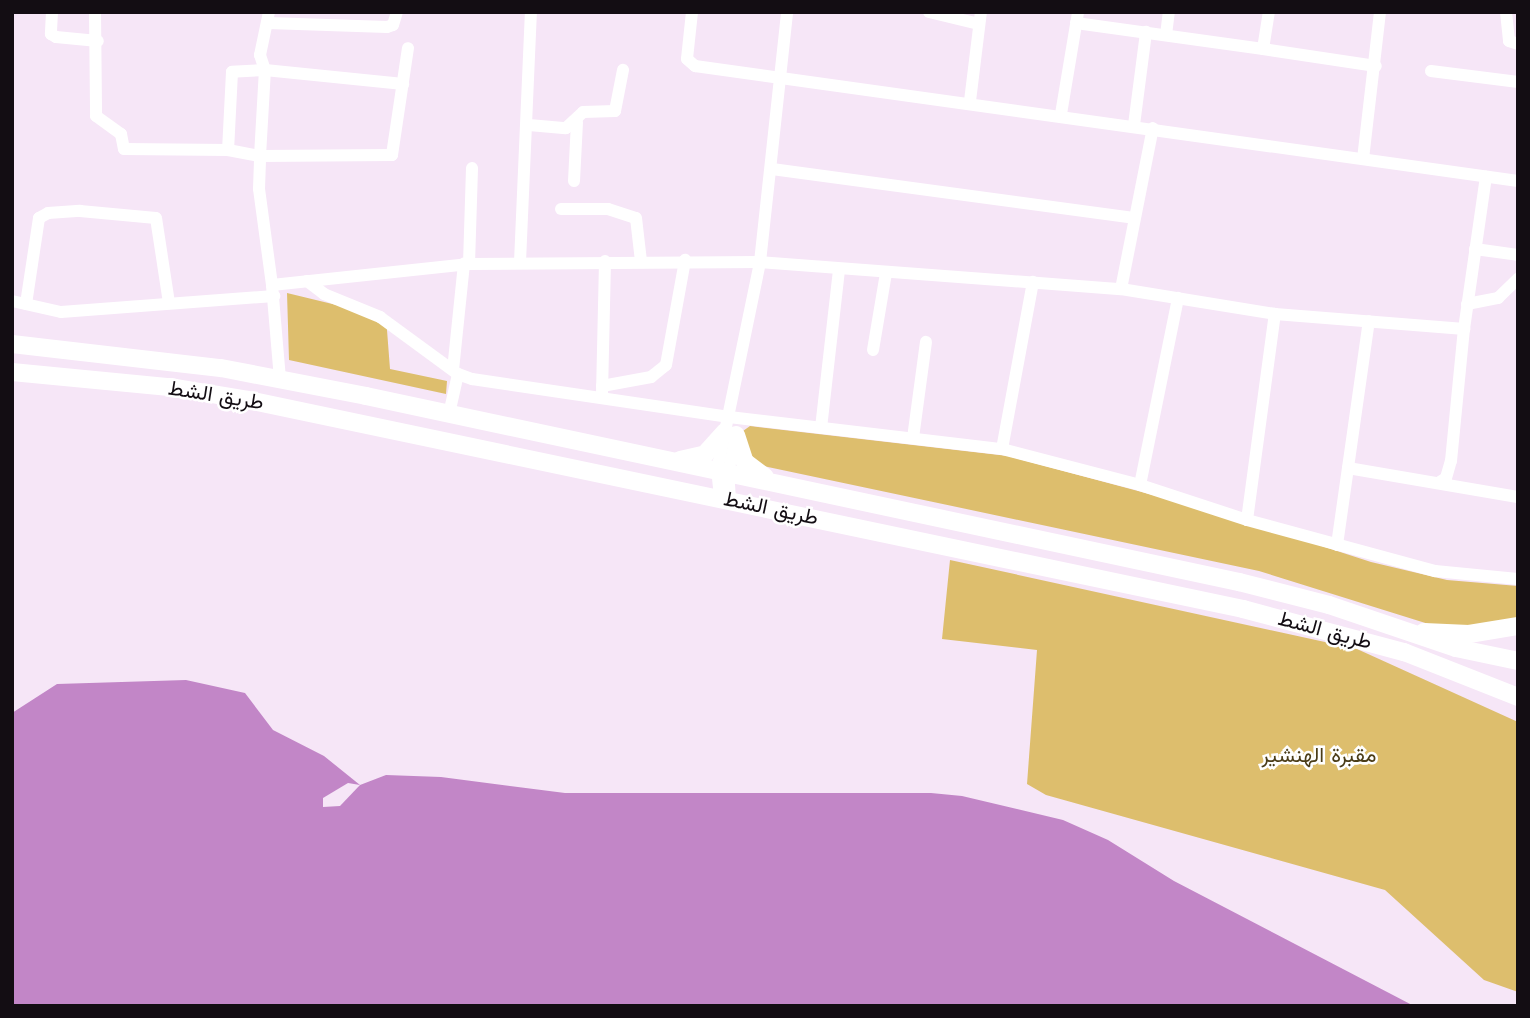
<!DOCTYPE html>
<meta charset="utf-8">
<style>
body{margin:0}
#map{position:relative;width:1530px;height:1018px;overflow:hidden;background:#f6e6f7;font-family:"Work Sans",Vazirmatn,sans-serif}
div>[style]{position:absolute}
.green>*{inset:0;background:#ddbe6d}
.water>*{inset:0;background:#c286c7}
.pier>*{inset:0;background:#f6e6f7}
.minor>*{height:12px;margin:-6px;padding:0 6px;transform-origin:6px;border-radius:6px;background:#fff}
.highway>*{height:18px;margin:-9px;padding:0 9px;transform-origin:9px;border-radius:9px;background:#fff}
span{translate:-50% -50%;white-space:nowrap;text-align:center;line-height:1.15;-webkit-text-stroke:5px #fff;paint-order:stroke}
.street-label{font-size:21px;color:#130d13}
.park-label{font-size:21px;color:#4b3d18}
.frame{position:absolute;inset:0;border:14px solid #130d13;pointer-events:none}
</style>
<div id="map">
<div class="green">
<div style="clip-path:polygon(287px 293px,386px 317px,390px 369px,447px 381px,446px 394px,289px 360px)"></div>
<div style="clip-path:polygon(750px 426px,1008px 456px,1220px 513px,1371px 562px,1447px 580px,1518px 586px,1518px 618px,1469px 628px,1435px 626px,1259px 571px,754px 464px,743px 441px,743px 431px)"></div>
<div style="clip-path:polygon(950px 560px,1357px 649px,1518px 722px,1518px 992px,1484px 980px,1385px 890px,1046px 795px,1027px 784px,1037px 650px,942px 639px)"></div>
</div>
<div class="water">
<div style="clip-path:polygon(186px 680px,245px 693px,273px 730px,324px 756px,360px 785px,386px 775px,441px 777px,565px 793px,931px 793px,962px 796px,1063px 820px,1108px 840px,1174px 881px,1414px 1006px,12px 1006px,12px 713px,57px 684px)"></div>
</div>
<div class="pier">
<div style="clip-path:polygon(348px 783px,360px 785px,340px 806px,323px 807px,323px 798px)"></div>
</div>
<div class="minor">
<div style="left:52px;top:12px;width:22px;rotate:93deg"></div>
<div style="left:51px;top:34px;width:6px;rotate:31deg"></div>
<div style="left:56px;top:37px;width:42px;rotate:5.4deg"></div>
<div style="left:95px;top:12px;width:104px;rotate:89.4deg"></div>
<div style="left:96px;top:116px;width:31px;rotate:36deg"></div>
<div style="left:121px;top:134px;width:15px;rotate:79deg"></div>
<div style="left:124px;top:149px;width:104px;rotate:0.6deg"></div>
<div style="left:269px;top:12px;width:44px;rotate:101.8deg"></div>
<div style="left:260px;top:55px;width:16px;rotate:72deg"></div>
<div style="left:265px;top:70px;width:33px;rotate:177deg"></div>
<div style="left:232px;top:72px;width:78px;rotate:92.9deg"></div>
<div style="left:228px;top:150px;width:33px;rotate:11deg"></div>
<div style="left:260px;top:156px;width:86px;rotate:-86.7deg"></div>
<div style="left:265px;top:70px;width:139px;rotate:5.8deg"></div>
<div style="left:692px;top:12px;width:47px;rotate:96.1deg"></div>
<div style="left:687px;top:59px;width:11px;rotate:41deg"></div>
<div style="left:695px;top:66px;width:831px;rotate:7.95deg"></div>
<div style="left:929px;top:12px;width:51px;rotate:13.5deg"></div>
<div style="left:1506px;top:12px;width:29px;rotate:84deg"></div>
<div style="left:1509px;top:41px;width:9px;rotate:18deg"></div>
<div style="left:268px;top:23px;width:119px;rotate:1.9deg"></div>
<div style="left:387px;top:27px;width:6px;rotate:-18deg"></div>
<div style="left:393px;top:25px;width:14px;rotate:-73deg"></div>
<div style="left:1076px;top:23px;width:189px;rotate:7.9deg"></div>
<div style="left:1263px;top:49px;width:37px;rotate:-81deg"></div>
<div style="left:1166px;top:35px;width:23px;rotate:-83deg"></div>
<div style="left:1263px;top:49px;width:114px;rotate:8.6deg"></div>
<div style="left:1431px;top:71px;width:88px;rotate:7.2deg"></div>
<div style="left:970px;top:101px;width:90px;rotate:-83deg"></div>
<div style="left:1061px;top:114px;width:103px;rotate:-80.5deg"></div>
<div style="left:529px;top:125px;width:37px;rotate:5deg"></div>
<div style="left:566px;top:128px;width:23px;rotate:-43deg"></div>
<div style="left:583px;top:112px;width:32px;rotate:-2deg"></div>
<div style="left:615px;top:111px;width:42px;rotate:-79deg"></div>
<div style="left:1134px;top:125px;width:94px;rotate:-82.6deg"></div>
<div style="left:1363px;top:159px;width:148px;rotate:-83.4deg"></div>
<div style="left:772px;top:169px;width:365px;rotate:7.7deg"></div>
<div style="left:574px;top:181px;width:59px;rotate:-87.1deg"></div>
<div style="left:561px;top:209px;width:47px"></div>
<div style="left:608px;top:209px;width:29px;rotate:18deg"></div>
<div style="left:636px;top:218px;width:43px;rotate:83.4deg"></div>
<div style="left:1475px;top:249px;width:43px;rotate:7.9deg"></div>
<div style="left:520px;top:262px;width:250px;rotate:-87.5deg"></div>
<div style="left:469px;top:264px;width:96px;rotate:-88.2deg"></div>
<div style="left:307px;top:281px;width:21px;rotate:37deg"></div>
<div style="left:324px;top:294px;width:61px;rotate:22.3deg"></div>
<div style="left:380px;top:317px;width:97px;rotate:36.2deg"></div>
<div style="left:458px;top:374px;width:15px;rotate:20deg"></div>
<div style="left:472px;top:379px;width:260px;rotate:8.4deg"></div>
<div style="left:729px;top:417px;width:275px;rotate:6.7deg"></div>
<div style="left:1002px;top:449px;width:143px;rotate:14.6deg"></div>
<div style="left:1140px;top:485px;width:191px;rotate:-78.5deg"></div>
<div style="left:272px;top:285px;width:97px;rotate:-97.7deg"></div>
<div style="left:259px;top:189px;width:33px;rotate:-88deg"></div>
<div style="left:260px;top:156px;width:132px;rotate:-0.4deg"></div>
<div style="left:392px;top:155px;width:108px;rotate:-81.5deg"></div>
<div style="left:1121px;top:289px;width:164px;rotate:-78.8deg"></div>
<div style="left:12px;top:301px;width:50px;rotate:12.7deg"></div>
<div style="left:61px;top:312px;width:214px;rotate:-4.3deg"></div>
<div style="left:26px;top:304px;width:87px;rotate:-81.4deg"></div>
<div style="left:39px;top:218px;width:10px;rotate:-29deg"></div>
<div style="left:48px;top:213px;width:32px;rotate:-4deg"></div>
<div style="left:80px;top:211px;width:76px;rotate:5.3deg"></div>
<div style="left:156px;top:218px;width:86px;rotate:81.3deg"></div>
<div style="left:1467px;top:304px;width:32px;rotate:-11deg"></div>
<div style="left:1498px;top:298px;width:28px;rotate:-44deg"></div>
<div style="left:873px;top:350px;width:78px;rotate:-80.4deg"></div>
<div style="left:453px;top:370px;width:107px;rotate:-84.1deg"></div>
<div style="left:280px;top:379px;width:94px;rotate:-94.9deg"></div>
<div style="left:272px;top:285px;width:198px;rotate:-6.1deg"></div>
<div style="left:469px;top:264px;width:291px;rotate:-0.4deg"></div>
<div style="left:760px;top:262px;width:362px;rotate:4.3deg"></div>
<div style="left:1121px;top:289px;width:156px;rotate:9.2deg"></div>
<div style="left:1275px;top:314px;width:190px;rotate:4.5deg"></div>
<div style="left:1464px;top:329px;width:154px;rotate:-81.8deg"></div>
<div style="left:602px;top:386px;width:50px;rotate:-10.4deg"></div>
<div style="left:651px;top:377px;width:19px;rotate:-39deg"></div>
<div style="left:666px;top:365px;width:107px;rotate:-79.7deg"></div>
<div style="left:602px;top:394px;width:133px;rotate:-88.7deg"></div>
<div style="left:449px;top:414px;width:41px;rotate:-77.3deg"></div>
<div style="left:821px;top:428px;width:160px;rotate:-83.5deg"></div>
<div style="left:913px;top:438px;width:97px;rotate:-82.3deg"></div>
<div style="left:1002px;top:449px;width:170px;rotate:-79.5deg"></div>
<div style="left:1348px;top:468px;width:172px;rotate:9.7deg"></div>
<div style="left:1438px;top:483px;width:9px;rotate:-32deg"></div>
<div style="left:1446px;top:478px;width:18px;rotate:-74deg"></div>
<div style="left:1451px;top:461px;width:133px;rotate:-84.4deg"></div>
<div style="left:1140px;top:485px;width:113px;rotate:18.1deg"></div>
<div style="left:1247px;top:520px;width:195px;rotate:15.2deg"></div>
<div style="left:1435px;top:571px;width:83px;rotate:5.5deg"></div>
<div style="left:720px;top:497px;width:27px;rotate:-96deg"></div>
<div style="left:717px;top:470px;width:212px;rotate:-78.3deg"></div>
<div style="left:760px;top:262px;width:251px;rotate:-83.8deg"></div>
<div style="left:730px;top:499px;width:26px;rotate:-94deg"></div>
<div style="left:728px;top:473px;width:38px;rotate:-78deg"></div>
<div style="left:1247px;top:520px;width:208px;rotate:-82.3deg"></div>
<div style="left:1337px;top:545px;width:226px;rotate:-81.9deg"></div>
</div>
<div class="highway">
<div style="left:12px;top:344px;width:210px;rotate:6.6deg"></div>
<div style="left:221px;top:368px;width:148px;rotate:10.9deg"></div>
<div style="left:366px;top:396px;width:893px;rotate:12.03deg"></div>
<div style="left:1239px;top:582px;width:93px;rotate:14.3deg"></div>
<div style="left:1329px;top:605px;width:134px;rotate:18.7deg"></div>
<div style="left:1456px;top:648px;width:63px;rotate:11.8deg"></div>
<div style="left:12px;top:372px;width:158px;rotate:5.5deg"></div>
<div style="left:169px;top:387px;width:80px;rotate:9.3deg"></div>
<div style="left:248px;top:400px;width:1017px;rotate:11.86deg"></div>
<div style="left:1243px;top:609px;width:167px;rotate:15deg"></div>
<div style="left:1404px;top:652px;width:123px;rotate:21.5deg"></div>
<div style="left:736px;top:435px;width:28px;rotate:72deg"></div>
<div style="left:745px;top:462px;width:25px;rotate:37deg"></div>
<div style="left:680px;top:460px;width:26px;rotate:-13deg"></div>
<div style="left:705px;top:454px;width:30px;rotate:-48deg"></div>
<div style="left:1424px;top:632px;width:45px;rotate:2.5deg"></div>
<div style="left:1469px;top:634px;width:50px;rotate:-9.3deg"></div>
</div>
<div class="street-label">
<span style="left:216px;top:395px;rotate:9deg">طريق الشط</span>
<span style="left:771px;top:508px;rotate:12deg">طريق الشط</span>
<span style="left:1325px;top:630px;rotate:15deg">طريق الشط</span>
</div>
<div class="park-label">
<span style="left:1319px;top:755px">مقبرة الهنشير</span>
</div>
<div class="frame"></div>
</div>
